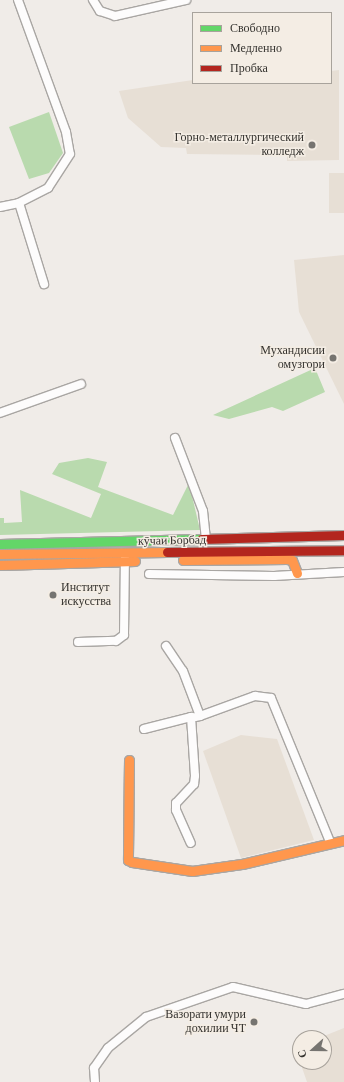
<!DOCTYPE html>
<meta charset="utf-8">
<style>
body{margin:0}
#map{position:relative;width:344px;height:1082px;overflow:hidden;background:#f0ece8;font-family:"Crimson Pro",serif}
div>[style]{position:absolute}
.built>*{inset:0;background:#e7dfd5;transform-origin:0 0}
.forest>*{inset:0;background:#b9daae}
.roads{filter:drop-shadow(1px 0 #a9a6a3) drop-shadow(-1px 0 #a9a6a3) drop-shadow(0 1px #a9a6a3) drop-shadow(0 -1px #a9a6a3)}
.street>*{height:8px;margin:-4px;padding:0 4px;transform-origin:4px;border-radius:4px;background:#fdfcfc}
.fast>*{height:9px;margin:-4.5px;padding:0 4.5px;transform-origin:4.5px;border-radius:4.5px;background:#63d668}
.slow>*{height:9px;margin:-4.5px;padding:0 4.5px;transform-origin:4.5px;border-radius:4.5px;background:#ff974d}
.jam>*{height:9px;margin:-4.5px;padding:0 4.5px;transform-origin:4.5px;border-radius:4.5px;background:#b3261e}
.dots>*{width:11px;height:11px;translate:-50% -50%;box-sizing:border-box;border:2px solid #f4ede4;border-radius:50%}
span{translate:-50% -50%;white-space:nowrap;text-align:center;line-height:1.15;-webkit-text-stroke:3px #f4ede4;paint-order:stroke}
.poi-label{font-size:12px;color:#35332f}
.right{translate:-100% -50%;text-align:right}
.left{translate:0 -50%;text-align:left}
.street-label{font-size:12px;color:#35332f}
.legend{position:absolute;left:192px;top:12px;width:140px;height:72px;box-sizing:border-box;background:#f4ede4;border:1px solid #a8a39c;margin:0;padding:5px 7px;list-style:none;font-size:12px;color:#35332f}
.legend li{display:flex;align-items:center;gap:8px;height:20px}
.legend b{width:20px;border:1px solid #a8a39c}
.north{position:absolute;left:292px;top:1030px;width:40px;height:40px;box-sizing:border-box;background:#f4ede4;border:1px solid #a8a39c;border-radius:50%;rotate:249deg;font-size:11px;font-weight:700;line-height:16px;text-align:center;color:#35332f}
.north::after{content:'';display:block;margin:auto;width:14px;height:18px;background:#767470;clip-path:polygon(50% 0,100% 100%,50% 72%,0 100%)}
</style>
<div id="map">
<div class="built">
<div style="clip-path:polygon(339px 70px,339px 160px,287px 161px,287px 155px,187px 154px,186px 148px,161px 147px,128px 118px,119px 91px,193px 80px,331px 83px,331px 71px)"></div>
<div style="left:329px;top:173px;width:15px;height:40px"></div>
<div style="clip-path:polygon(344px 255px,344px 404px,299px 312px,294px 260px)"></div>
<div style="clip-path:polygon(241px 735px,277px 739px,314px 840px,241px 858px,203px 751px)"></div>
<div style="clip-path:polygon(344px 1028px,344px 1082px,307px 1082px,300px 1062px,324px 1062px,324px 1038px,319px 1038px)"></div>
</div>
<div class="forest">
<div style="clip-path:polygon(49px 112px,63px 153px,49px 173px,29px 179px,9px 127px)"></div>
<div style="clip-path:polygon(315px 368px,325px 392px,283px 411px,272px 407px,229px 419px,213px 415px)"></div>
<div style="clip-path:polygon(88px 458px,107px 462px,98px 487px,173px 515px,189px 483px,200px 530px,0 535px,0 518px,4px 518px,4px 523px,22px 522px,20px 490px,91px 518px,101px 494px,52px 474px,59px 463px)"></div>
</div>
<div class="roads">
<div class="street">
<div style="left:18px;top:0;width:140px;rotate:70deg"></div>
<div style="left:66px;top:132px;width:22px;rotate:80deg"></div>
<div style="left:70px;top:154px;width:40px;rotate:122.9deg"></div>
<div style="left:48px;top:188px;width:33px;rotate:153deg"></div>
<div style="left:93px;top:0;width:13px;rotate:58deg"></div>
<div style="left:100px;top:11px;width:16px;rotate:18deg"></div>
<div style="left:115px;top:16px;width:73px;rotate:-12.7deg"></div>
<div style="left:0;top:207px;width:19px;rotate:-12deg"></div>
<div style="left:19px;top:203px;width:85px;rotate:72.8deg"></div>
<div style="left:0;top:413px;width:86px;rotate:-19.7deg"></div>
<div style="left:175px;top:438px;width:78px;rotate:69deg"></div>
<div style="left:203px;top:511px;width:29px;rotate:84deg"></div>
<div style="left:149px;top:574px;width:125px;rotate:0.9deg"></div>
<div style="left:274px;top:576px;width:70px;rotate:-3.3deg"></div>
<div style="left:78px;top:642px;width:38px;rotate:-2deg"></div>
<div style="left:116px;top:641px;width:10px;rotate:-37deg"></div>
<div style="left:124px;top:635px;width:77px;rotate:-89.3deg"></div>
<div style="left:166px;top:646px;width:30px;rotate:56deg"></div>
<div style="left:183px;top:671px;width:48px;rotate:69.3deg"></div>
<div style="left:200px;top:716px;width:4px;rotate:166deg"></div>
<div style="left:200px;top:716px;width:59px;rotate:-20deg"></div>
<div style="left:255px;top:696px;width:16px;rotate:7deg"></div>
<div style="left:271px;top:698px;width:156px;rotate:67.7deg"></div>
<div style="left:144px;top:729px;width:49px;rotate:-14.3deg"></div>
<div style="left:191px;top:717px;width:59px;rotate:86.1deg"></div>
<div style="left:195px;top:776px;width:8px;rotate:97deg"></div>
<div style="left:194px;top:784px;width:26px;rotate:133deg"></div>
<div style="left:176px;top:803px;width:7px;rotate:90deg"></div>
<div style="left:176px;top:810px;width:36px;rotate:66deg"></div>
<div style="left:95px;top:1082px;width:14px;rotate:-94deg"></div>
<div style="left:94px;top:1068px;width:24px;rotate:-55deg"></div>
<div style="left:108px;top:1048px;width:49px;rotate:-39.2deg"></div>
<div style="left:146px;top:1017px;width:92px;rotate:-19deg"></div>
<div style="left:233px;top:987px;width:75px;rotate:13.1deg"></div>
<div style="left:306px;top:1004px;width:39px;rotate:-15deg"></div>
</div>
<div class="fast">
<div style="left:0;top:544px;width:201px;rotate:-1.4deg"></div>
</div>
<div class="slow">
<div style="left:0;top:554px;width:167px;rotate:-0.7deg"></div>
<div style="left:183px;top:560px;width:104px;rotate:-0.6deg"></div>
<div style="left:287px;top:559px;width:5px;rotate:11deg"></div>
<div style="left:292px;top:560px;width:14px;rotate:69deg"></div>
<div style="left:0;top:565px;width:135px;rotate:-1.7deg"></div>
<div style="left:129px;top:760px;width:100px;rotate:90.6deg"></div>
<div style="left:128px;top:860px;width:4px;rotate:27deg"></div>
<div style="left:132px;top:862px;width:61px;rotate:8.5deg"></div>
<div style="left:192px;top:871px;width:50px;rotate:-8deg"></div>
<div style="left:242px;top:864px;width:105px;rotate:-13.2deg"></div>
</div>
<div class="jam">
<div style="left:201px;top:539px;width:143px;rotate:-1.6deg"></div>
<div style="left:167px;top:552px;width:177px;rotate:-0.6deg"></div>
</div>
</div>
<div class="dots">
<div style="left:312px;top:145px;background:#767470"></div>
<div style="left:333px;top:358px;background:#767470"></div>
<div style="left:53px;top:595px;background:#767470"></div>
<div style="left:254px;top:1022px;background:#767470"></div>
</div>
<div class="poi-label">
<span class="right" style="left:304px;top:145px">Горно-металлургический<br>колледж</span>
<span class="right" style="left:325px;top:358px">Мухандисии<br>омузгори</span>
<span class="left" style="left:61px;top:595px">Институт<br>искусства</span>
<span class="right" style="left:246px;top:1022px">Вазорати умури<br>дохилии ЧТ</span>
</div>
<div class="street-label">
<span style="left:172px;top:541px;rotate:-1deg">кӯчаи Борбад</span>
</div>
<ul class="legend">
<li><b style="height:5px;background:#63d668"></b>Свободно</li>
<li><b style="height:5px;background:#ff974d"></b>Медленно</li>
<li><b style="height:5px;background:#b3261e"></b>Пробка</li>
</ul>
<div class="north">С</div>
</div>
